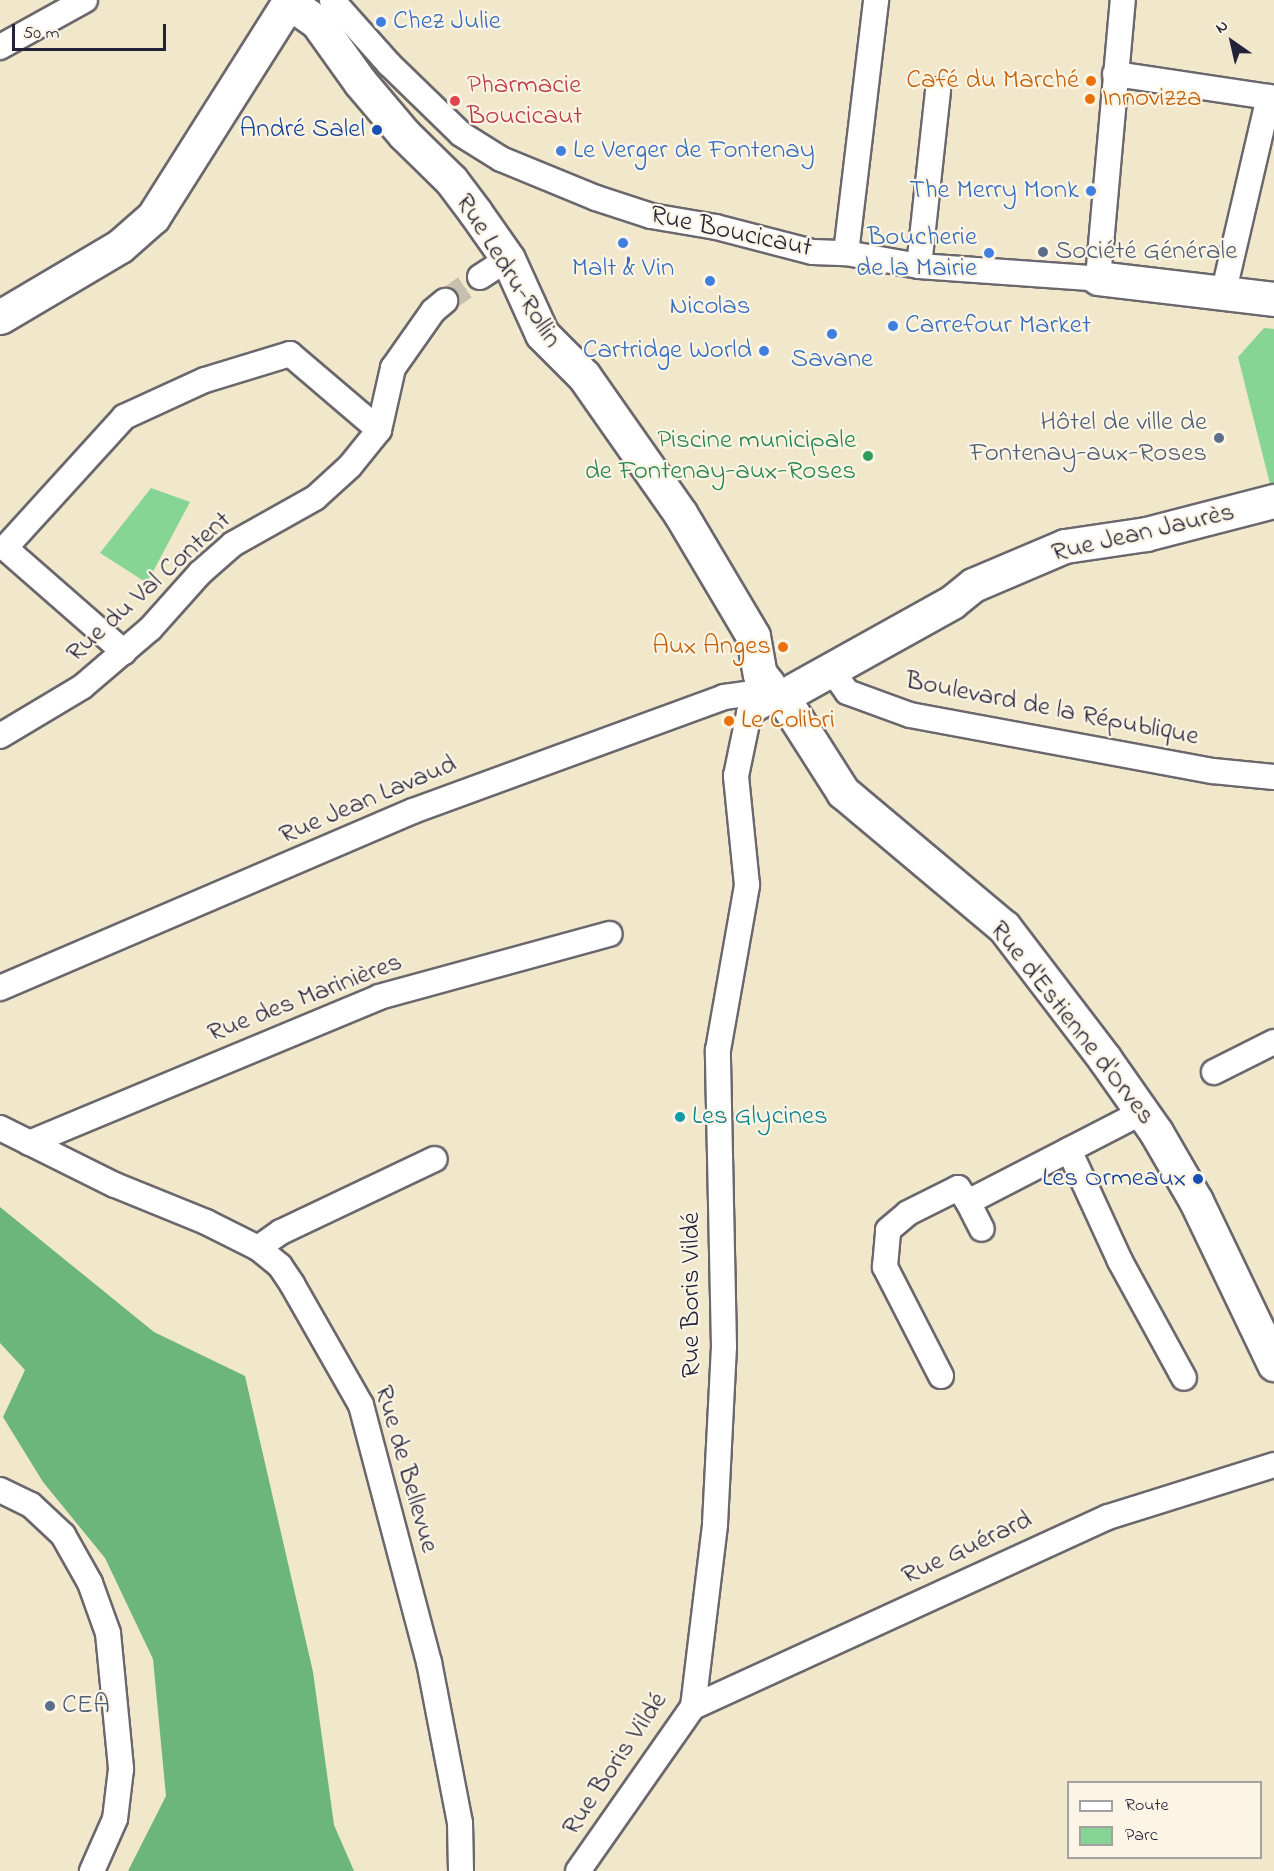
<!DOCTYPE html>
<meta charset="utf-8">
<style>
body{margin:0}
#map{position:relative;width:1274px;height:1871px;overflow:hidden;background:#f1e7cb;font-family:"Indie Flower",sans-serif}
div>[style]{position:absolute}
.green>*{inset:0;background:#86d594}
.forest>*{inset:0;background:#6cb67e}
.street-tunnel>*{height:24px;margin-top:-12px;transform-origin:0;background:repeating-linear-gradient(90deg,#c8c0ae 0 24px,transparent 0 36px)}
.roads{filter:drop-shadow(2px 0 #6a676d) drop-shadow(-2px 0 #6a676d) drop-shadow(0 2px #6a676d) drop-shadow(0 -2px #6a676d)}
.street>*{height:24px;margin:-12px;padding:0 12px;transform-origin:12px;border-radius:12px;background:#fff}
.secondary>*{height:33px;margin:-16.5px;padding:0 16.5px;transform-origin:16.5px;border-radius:16.5px;background:#fff}
.dots>*{width:16px;height:16px;translate:-50% -50%;box-sizing:border-box;border:3px solid #fcf5e5;border-radius:50%}
span{translate:-50% -50%;white-space:nowrap;text-align:center;line-height:1.15;-webkit-text-stroke:4.5px #fcf5e5;paint-order:stroke}
.shop-label{font-size:27px;color:#366cbe}
.left{translate:0 -50%;text-align:left}
.right{translate:-100% -50%;text-align:right}
.food-label{font-size:27px;color:#c56008}
.health-label{font-size:27px;color:#be3a42}
.transit-label{font-size:27px;color:#164399}
.street-label{font-size:27px;color:#22223b}
.service-label{font-size:27px;color:#4e5e75}
.leisure-label{font-size:27px;color:#27864d}
.culture-label{font-size:27px;color:#0d838f}
.legend{position:absolute;left:1067px;top:1781px;width:195px;height:78px;box-sizing:border-box;background:#fcf5e5;border:2px solid #a5a1a1;margin:0;padding:8px 10px;list-style:none;font-size:18px;color:#22223b}
.legend li{display:flex;align-items:center;gap:12px;height:30px}
.legend b{width:30px;border:2px solid #a5a1a1}
.north{position:absolute;left:1202px;top:12px;width:60px;height:60px;-webkit-text-stroke:4px #fcf5e5;paint-order:stroke;rotate:326deg;font-size:16px;font-weight:700;line-height:24px;text-align:center;color:#22223b}
.north::after{content:'';display:block;margin:auto;width:21px;height:27px;background:#22223b;clip-path:polygon(50% 0,100% 100%,50% 72%,0 100%)}
.scale{position:absolute;left:12px;top:24px;width:154px;height:27px;box-sizing:border-box;border:3px solid #22223b;border-top:0;padding-left:8px;font-size:18px;line-height:21px;white-space:nowrap;color:#22223b;-webkit-text-stroke:4px #fcf5e5;paint-order:stroke}
</style>
<div id="map">
<div class="green">
<div style="clip-path:polygon(1264px 328px,1274px 329px,1274px 483px,1270px 484px,1238px 357px)"></div>
<div style="clip-path:polygon(151px 488px,190px 502px,147px 583px,100px 553px)"></div>
</div>
<div class="forest">
<div style="clip-path:polygon(0 1207px,154px 1332px,245px 1376px,313px 1672px,334px 1825px,354px 1871px,128px 1871px,166px 1796px,153px 1659px,105px 1558px,43px 1482px,3px 1417px,25px 1370px,0 1343px)"></div>
</div>
<div class="street-tunnel">
<div style="left:445px;top:301px;width:42px;rotate:-34.4deg"></div>
</div>
<div class="roads">
<div class="street">
<div style="left:332px;top:0;width:86px;rotate:48.3deg"></div>
<div style="left:389px;top:64px;width:100px;rotate:44.2deg"></div>
<div style="left:461px;top:134px;width:47px;rotate:32deg"></div>
<div style="left:501px;top:159px;width:103px;rotate:22.3deg"></div>
<div style="left:596px;top:198px;width:58px;rotate:18.1deg"></div>
<div style="left:651px;top:216px;width:66px;rotate:9.6deg"></div>
<div style="left:716px;top:227px;width:100px;rotate:14.5deg"></div>
<div style="left:813px;top:252px;width:33px;rotate:2deg"></div>
<div style="left:846px;top:253px;width:74px;rotate:10.1deg"></div>
<div style="left:919px;top:266px;width:171px;rotate:4deg"></div>
<div style="left:1090px;top:278px;width:8px"></div>
<div style="left:1098px;top:278px;width:279px;rotate:-84.9deg"></div>
<div style="left:0;top:47px;width:97px;rotate:-28.9deg"></div>
<div style="left:1115px;top:74px;width:156px;rotate:8.5deg"></div>
<div style="left:1269px;top:97px;width:199px;rotate:103.1deg"></div>
<div style="left:846px;top:253px;width:255px;rotate:-83.2deg"></div>
<div style="left:919px;top:266px;width:177px;rotate:-83.8deg"></div>
<div style="left:480px;top:277px;width:33px;rotate:-33deg"></div>
<div style="left:124px;top:652px;width:158px;rotate:-138.8deg"></div>
<div style="left:5px;top:548px;width:177px;rotate:-47.7deg"></div>
<div style="left:124px;top:417px;width:89px;rotate:-24.6deg"></div>
<div style="left:205px;top:380px;width:89px;rotate:-17deg"></div>
<div style="left:290px;top:354px;width:117px;rotate:40.5deg"></div>
<div style="left:832px;top:671px;width:26px;rotate:54deg"></div>
<div style="left:847px;top:692px;width:67px;rotate:20.1deg"></div>
<div style="left:910px;top:715px;width:308px;rotate:10.5deg"></div>
<div style="left:1213px;top:771px;width:61px;rotate:5.6deg"></div>
<div style="left:0;top:736px;width:96px;rotate:-30.9deg"></div>
<div style="left:82px;top:687px;width:89px;rotate:-40.5deg"></div>
<div style="left:150px;top:629px;width:75px;rotate:-48.2deg"></div>
<div style="left:200px;top:573px;width:44px;rotate:-41.3deg"></div>
<div style="left:233px;top:544px;width:94px;rotate:-29.3deg"></div>
<div style="left:315px;top:498px;width:47px;rotate:-42.4deg"></div>
<div style="left:350px;top:466px;width:46px;rotate:-51.1deg"></div>
<div style="left:379px;top:430px;width:64px;rotate:-77.3deg"></div>
<div style="left:393px;top:368px;width:70px;rotate:-54.9deg"></div>
<div style="left:433px;top:311px;width:16px;rotate:-40deg"></div>
<div style="left:0;top:988px;width:449px;rotate:-23.2deg"></div>
<div style="left:413px;top:811px;width:331px;rotate:-20.1deg"></div>
<div style="left:724px;top:697px;width:43px;rotate:-7.9deg"></div>
<div style="left:1214px;top:1072px;width:67px;rotate:-26.6deg"></div>
<div style="left:0;top:1128px;width:128px;rotate:26.4deg"></div>
<div style="left:115px;top:1185px;width:98px;rotate:22.1deg"></div>
<div style="left:206px;top:1222px;width:58px;rotate:26.6deg"></div>
<div style="left:258px;top:1248px;width:28px;rotate:39deg"></div>
<div style="left:280px;top:1266px;width:22px;rotate:56deg"></div>
<div style="left:292px;top:1284px;width:139px;rotate:60.3deg"></div>
<div style="left:361px;top:1405px;width:266px;rotate:75.2deg"></div>
<div style="left:429px;top:1662px;width:164px;rotate:79.1deg"></div>
<div style="left:460px;top:1823px;width:48px;rotate:88.8deg"></div>
<div style="left:29px;top:1143px;width:379px;rotate:-22.6deg"></div>
<div style="left:379px;top:997px;width:239px;rotate:-15.3deg"></div>
<div style="left:1069px;top:1150px;width:122px;rotate:65.3deg"></div>
<div style="left:1120px;top:1261px;width:133px;rotate:61.3deg"></div>
<div style="left:968px;top:1202px;width:30px;rotate:63deg"></div>
<div style="left:258px;top:1248px;width:28px;rotate:-35deg"></div>
<div style="left:281px;top:1232px;width:170px;rotate:-25.4deg"></div>
<div style="left:941px;top:1376px;width:123px;rotate:-117.2deg"></div>
<div style="left:885px;top:1267px;width:37px;rotate:-85deg"></div>
<div style="left:888px;top:1230px;width:26px;rotate:-40deg"></div>
<div style="left:908px;top:1213px;width:56px;rotate:-26.6deg"></div>
<div style="left:958px;top:1188px;width:17px;rotate:54deg"></div>
<div style="left:968px;top:1202px;width:196px;rotate:-27.3deg"></div>
<div style="left:0;top:1490px;width:34px;rotate:26deg"></div>
<div style="left:31px;top:1505px;width:44px;rotate:43.2deg"></div>
<div style="left:63px;top:1535px;width:55px;rotate:60.6deg"></div>
<div style="left:90px;top:1583px;width:53px;rotate:70.2deg"></div>
<div style="left:108px;top:1633px;width:137px;rotate:84.5deg"></div>
<div style="left:121px;top:1769px;width:50px;rotate:96.8deg"></div>
<div style="left:115px;top:1819px;width:57px;rotate:113.9deg"></div>
<div style="left:693px;top:1707px;width:456px;rotate:-24.6deg"></div>
<div style="left:1108px;top:1517px;width:174px;rotate:-17.4deg"></div>
<div style="left:578px;top:1871px;width:200px;rotate:-55deg"></div>
<div style="left:693px;top:1707px;width:184px;rotate:-83.1deg"></div>
<div style="left:715px;top:1524px;width:177px;rotate:-87.1deg"></div>
<div style="left:724px;top:1347px;width:297px;rotate:-91.2deg"></div>
<div style="left:718px;top:1050px;width:168px;rotate:-80deg"></div>
<div style="left:747px;top:885px;width:110px;rotate:-95.8deg"></div>
<div style="left:736px;top:776px;width:64px;rotate:-78.3deg"></div>
<div style="left:749px;top:713px;width:28px;rotate:-30deg"></div>
</div>
<div class="secondary">
<div style="left:290px;top:3px;width:33px;rotate:35deg"></div>
<div style="left:317px;top:22px;width:74px;rotate:54.4deg"></div>
<div style="left:360px;top:82px;width:68px;rotate:49.8deg"></div>
<div style="left:404px;top:134px;width:66px;rotate:44.4deg"></div>
<div style="left:451px;top:180px;width:40px;rotate:53deg"></div>
<div style="left:475px;top:212px;width:57px;rotate:54.9deg"></div>
<div style="left:508px;top:259px;width:82px;rotate:65.6deg"></div>
<div style="left:542px;top:334px;width:59px;rotate:45deg"></div>
<div style="left:584px;top:376px;width:167px;rotate:55deg"></div>
<div style="left:680px;top:513px;width:143px;rotate:59.3deg"></div>
<div style="left:753px;top:636px;width:39px;rotate:80deg"></div>
<div style="left:760px;top:674px;width:13px;rotate:51deg"></div>
<div style="left:1098px;top:278px;width:177px;rotate:6.8deg"></div>
<div style="left:0;top:317px;width:139px;rotate:-30.6deg"></div>
<div style="left:120px;top:246px;width:44px;rotate:-41.3deg"></div>
<div style="left:153px;top:217px;width:257px;rotate:-57.7deg"></div>
<div style="left:794px;top:690px;width:181px;rotate:-29.1deg"></div>
<div style="left:952px;top:602px;width:27px;rotate:-39deg"></div>
<div style="left:973px;top:585px;width:100px;rotate:-23deg"></div>
<div style="left:1065px;top:546px;width:82px;rotate:-8.4deg"></div>
<div style="left:1146px;top:534px;width:132px;rotate:-14.5deg"></div>
<div style="left:785px;top:701px;width:108px;rotate:57.5deg"></div>
<div style="left:843px;top:792px;width:210px;rotate:40deg"></div>
<div style="left:1004px;top:927px;width:165px;rotate:52.6deg"></div>
<div style="left:1104px;top:1058px;width:90px;rotate:54.9deg"></div>
<div style="left:1156px;top:1132px;width:80px;rotate:59.9deg"></div>
<div style="left:1196px;top:1201px;width:181px;rotate:64.4deg"></div>
</div>
</div>
<div class="dots">
<div style="left:381px;top:22px;background:#3f7fe0"></div>
<div style="left:1091px;top:81px;background:#e8710a"></div>
<div style="left:1090px;top:99px;background:#e8710a"></div>
<div style="left:455px;top:101px;background:#e0444e"></div>
<div style="left:377px;top:130px;background:#1a4fb4"></div>
<div style="left:561px;top:151px;background:#3f7fe0"></div>
<div style="left:1091px;top:191px;background:#3f7fe0"></div>
<div style="left:623px;top:243px;background:#3f7fe0"></div>
<div style="left:1043px;top:252px;background:#5c6f8a"></div>
<div style="left:989px;top:253px;background:#3f7fe0"></div>
<div style="left:710px;top:281px;background:#3f7fe0"></div>
<div style="left:893px;top:326px;background:#3f7fe0"></div>
<div style="left:832px;top:334px;background:#3f7fe0"></div>
<div style="left:764px;top:351px;background:#3f7fe0"></div>
<div style="left:1219px;top:438px;background:#5c6f8a"></div>
<div style="left:868px;top:456px;background:#2e9e5b"></div>
<div style="left:783px;top:647px;background:#e8710a"></div>
<div style="left:729px;top:721px;background:#e8710a"></div>
<div style="left:680px;top:1117px;background:#0f9aa8"></div>
<div style="left:1198px;top:1179px;background:#1a4fb4"></div>
<div style="left:50px;top:1706px;background:#5c6f8a"></div>
</div>
<div class="shop-label">
<span class="left" style="left:393px;top:22px">Chez Julie</span>
<span class="left" style="left:573px;top:151px">Le Verger de Fontenay</span>
<span class="right" style="left:1079px;top:191px">The Merry Monk</span>
<span class="right" style="left:977px;top:253px">Boucherie<br>de la Mairie</span>
<span style="left:623px;top:269px">Malt &amp; Vin</span>
<span style="left:710px;top:307px">Nicolas</span>
<span class="left" style="left:905px;top:326px">Carrefour Market</span>
<span class="right" style="left:752px;top:351px">Cartridge World</span>
<span style="left:832px;top:360px">Savane</span>
</div>
<div class="food-label">
<span class="right" style="left:1079px;top:81px">Café du Marché</span>
<span class="left" style="left:1102px;top:99px">Innovizza</span>
<span class="right" style="left:771px;top:647px">Aux Anges</span>
<span class="left" style="left:741px;top:721px">Le Colibri</span>
</div>
<div class="health-label">
<span class="left" style="left:467px;top:101px">Pharmacie<br>Boucicaut</span>
</div>
<div class="transit-label">
<span class="right" style="left:365px;top:130px">André Salel</span>
<span class="right" style="left:1186px;top:1179px">Les Ormeaux</span>
</div>
<div class="street-label">
<span style="left:731px;top:232px;rotate:12deg">Rue Boucicaut</span>
<span style="left:508px;top:271px;rotate:58deg">Rue Ledru-Rollin</span>
<span style="left:1143px;top:533px;rotate:-13deg">Rue Jean Jaurès</span>
<span style="left:149px;top:587px;rotate:-42deg">Rue du Val Content</span>
<span style="left:1052px;top:709px;rotate:11deg">Boulevard de la République</span>
<span style="left:368px;top:800px;rotate:-23deg">Rue Jean Lavaud</span>
<span style="left:305px;top:998px;rotate:-21deg">Rue des Marinières</span>
<span style="left:1072px;top:1023px;rotate:52deg">Rue d'Estienne d'Orves</span>
<span style="left:692px;top:1295px;rotate:-90deg">Rue Boris Vildé</span>
<span style="left:406px;top:1469px;rotate:74deg">Rue de Bellevue</span>
<span style="left:967px;top:1548px;rotate:-25deg">Rue Guérard</span>
<span style="left:615px;top:1764px;rotate:-56deg">Rue Boris Vildé</span>
</div>
<div class="service-label">
<span class="left" style="left:1055px;top:252px">Société Générale</span>
<span class="right" style="left:1207px;top:438px">Hôtel de ville de<br>Fontenay-aux-Roses</span>
<span class="left" style="left:62px;top:1706px">CEA</span>
</div>
<div class="leisure-label">
<span class="right" style="left:856px;top:456px">Piscine municipale<br>de Fontenay-aux-Roses</span>
</div>
<div class="culture-label">
<span class="left" style="left:692px;top:1117px">Les Glycines</span>
</div>
<ul class="legend">
<li><b style="height:8px;background:#fff"></b>Route</li>
<li><b style="height:16px;background:#86d594"></b>Parc</li>
</ul>
<div class="north">N</div>
<div class="scale">50 m</div>
</div>
